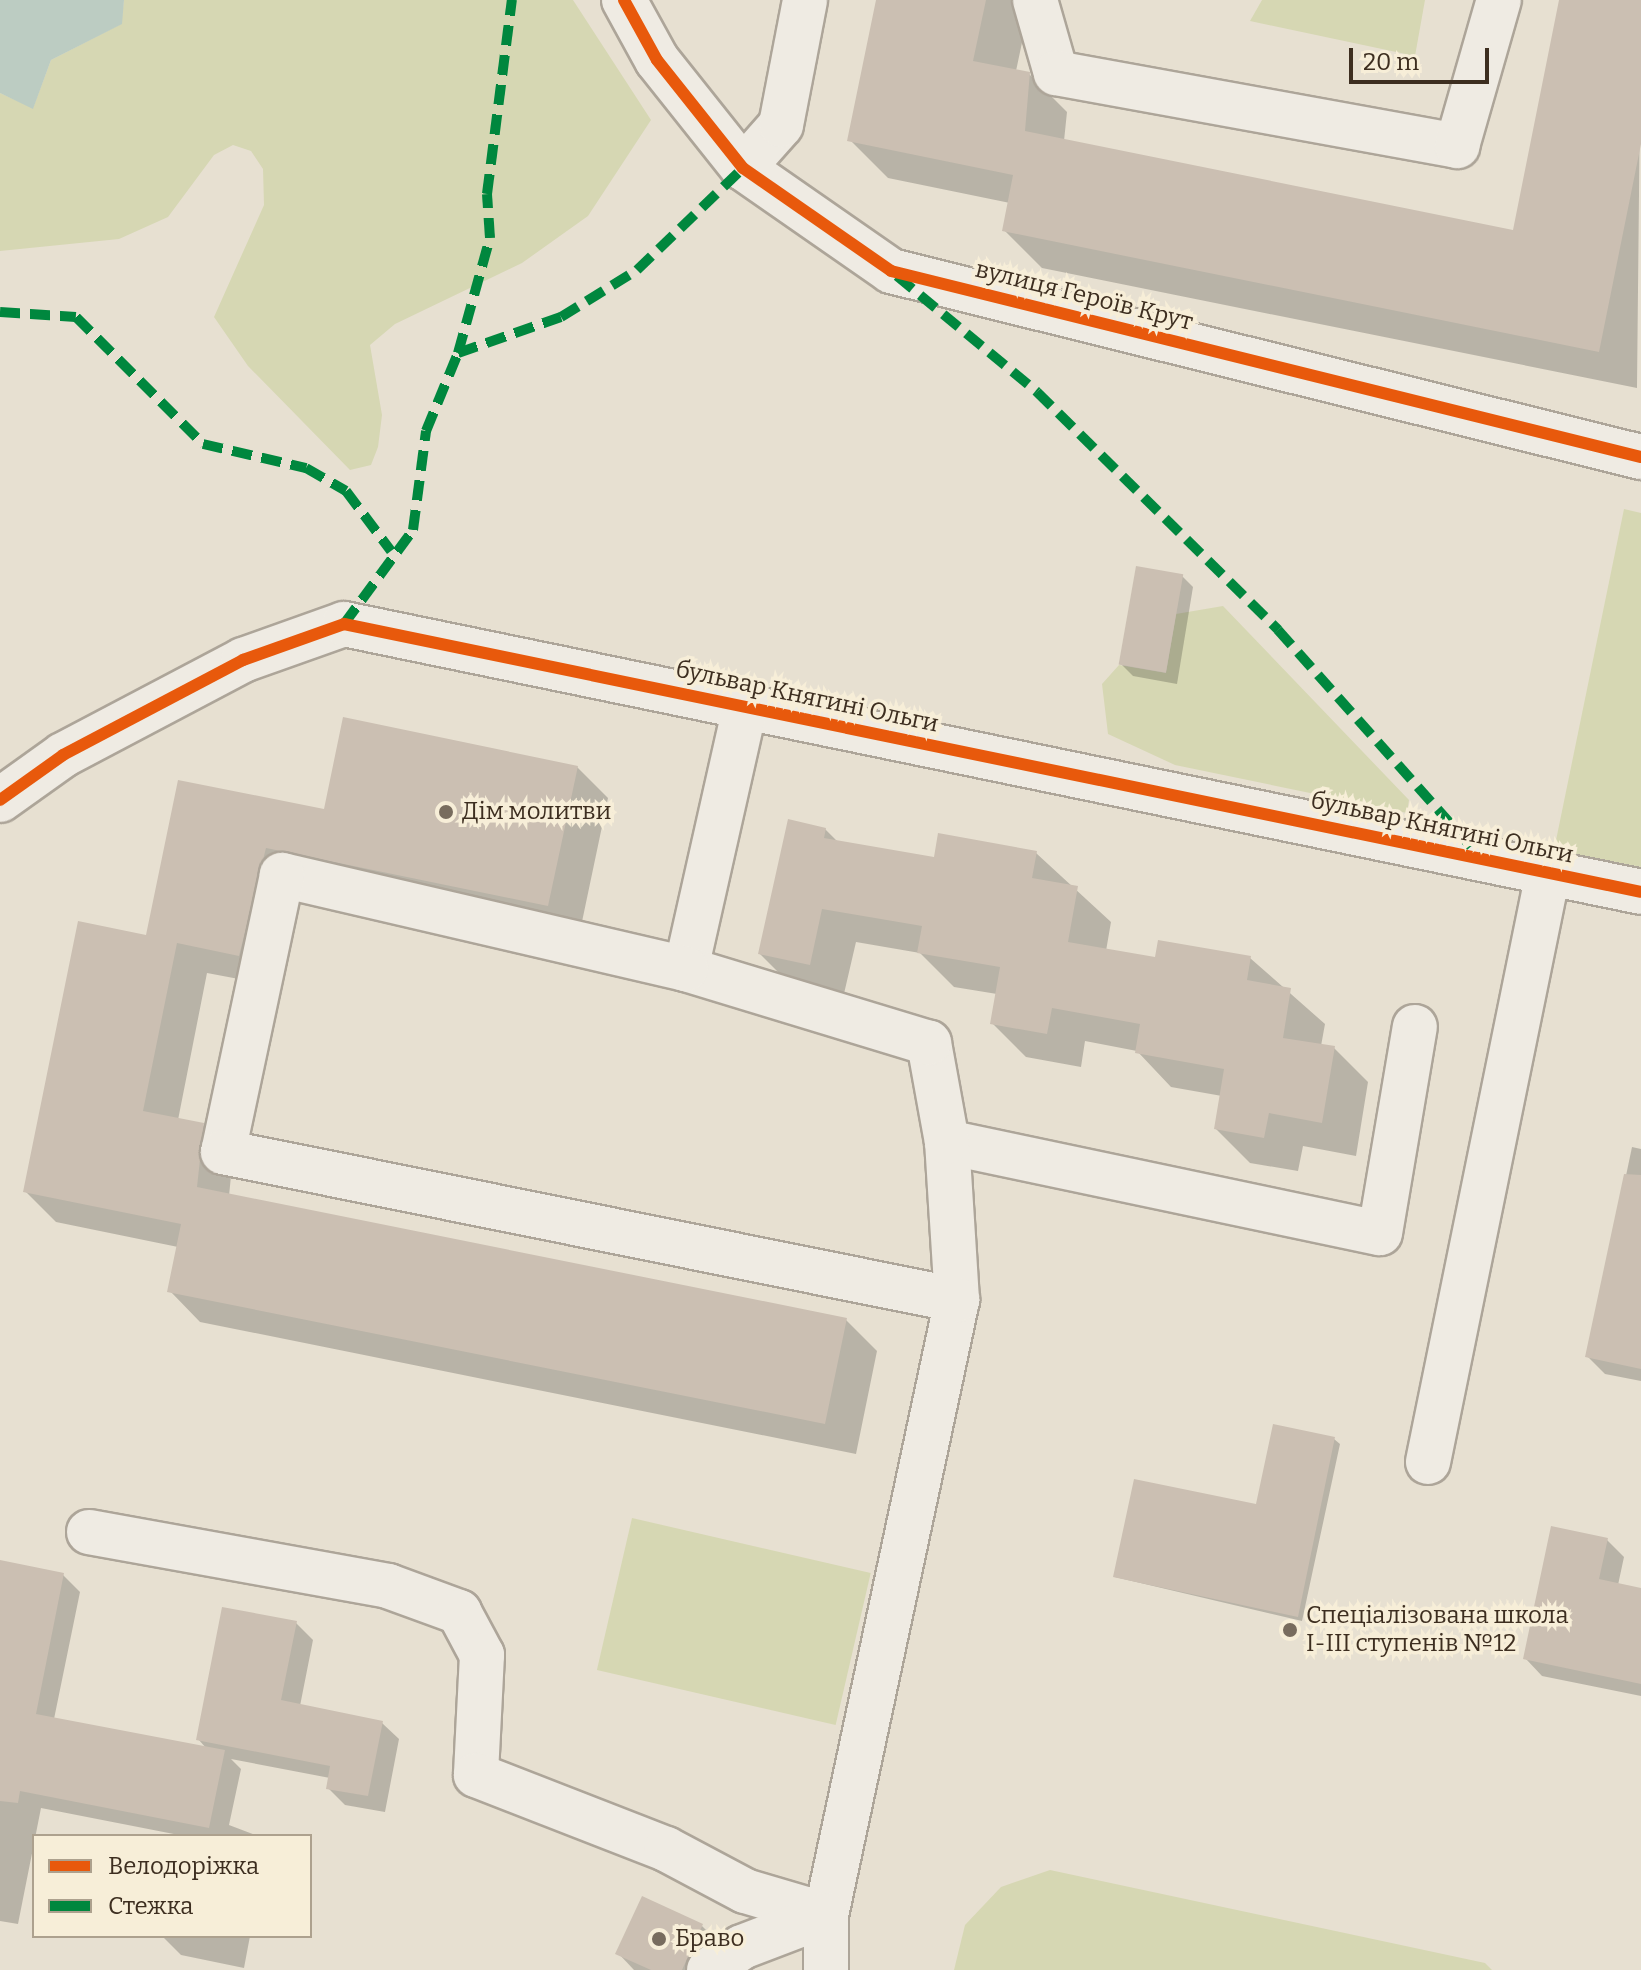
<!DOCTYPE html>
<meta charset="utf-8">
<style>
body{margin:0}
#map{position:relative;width:1641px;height:1970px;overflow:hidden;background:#e7e0d1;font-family:Bitter,serif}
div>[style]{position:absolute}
.green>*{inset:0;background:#d6d7b3;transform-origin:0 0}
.water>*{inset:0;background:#bcccc2}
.shadow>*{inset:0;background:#0003}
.building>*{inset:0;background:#cbbfb2;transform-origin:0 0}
.roads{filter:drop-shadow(2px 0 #ada599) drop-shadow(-2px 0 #ada599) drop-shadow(0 2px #ada599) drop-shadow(0 -2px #ada599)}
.minor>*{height:44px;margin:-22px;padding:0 22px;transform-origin:22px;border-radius:22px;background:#efebe3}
.quiet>*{height:10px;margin-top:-5px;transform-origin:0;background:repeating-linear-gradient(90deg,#00873e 0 20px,transparent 0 30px)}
.cycleway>*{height:12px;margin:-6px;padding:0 6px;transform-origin:6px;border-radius:6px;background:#e8590c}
.dots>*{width:22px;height:22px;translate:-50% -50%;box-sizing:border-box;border:4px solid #f7eed8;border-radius:50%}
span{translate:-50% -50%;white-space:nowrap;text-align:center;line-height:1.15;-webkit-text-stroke:7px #f7eed8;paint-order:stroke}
.street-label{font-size:24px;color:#3d2e20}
.poi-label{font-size:24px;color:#3d2e20}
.left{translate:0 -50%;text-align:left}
.legend{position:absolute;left:32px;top:1834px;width:280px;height:104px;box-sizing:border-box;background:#f7eed8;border:2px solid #ada18e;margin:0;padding:10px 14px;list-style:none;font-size:24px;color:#3d2e20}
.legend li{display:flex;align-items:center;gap:16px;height:40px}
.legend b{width:40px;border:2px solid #ada18e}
.scale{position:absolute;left:1349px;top:48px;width:140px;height:36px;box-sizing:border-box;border:4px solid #3d2e20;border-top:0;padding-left:10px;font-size:24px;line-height:28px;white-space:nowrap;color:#3d2e20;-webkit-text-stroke:6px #f7eed8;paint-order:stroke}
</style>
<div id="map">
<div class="green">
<div style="clip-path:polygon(124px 0,573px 0,651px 120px,588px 216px,522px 263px,395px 324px,370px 345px,382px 415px,378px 447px,371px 465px,350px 470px,248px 366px,214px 317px,264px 205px,263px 169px,251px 151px,233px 145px,214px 155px,168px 217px,119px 239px,0 251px,0 93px,33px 108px,51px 60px,121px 24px)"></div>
<div style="clip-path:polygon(1262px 0,1425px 0,1415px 56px,1250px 21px)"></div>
<div style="clip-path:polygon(1624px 509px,1641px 513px,1641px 867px,1554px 850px)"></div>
<div style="clip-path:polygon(1223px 606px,1409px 800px,1407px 813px,1175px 765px,1108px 734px,1102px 684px,1119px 665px,1166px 673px,1176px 614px)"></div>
<div style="left:632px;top:1518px;width:245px;height:156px;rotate:13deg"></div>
<div style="clip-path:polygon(1050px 1870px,1485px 1963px,1492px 1970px,954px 1970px,965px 1925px,1001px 1887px)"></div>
</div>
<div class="water">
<div style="clip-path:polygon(0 0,124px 0,122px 24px,51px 60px,33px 109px,0 93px)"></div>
</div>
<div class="shadow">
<div style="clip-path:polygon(878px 0,1031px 0,1016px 71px,1029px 74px,1067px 112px,1064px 141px,1514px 232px,1561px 0,1641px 0,1637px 388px,1042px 268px,1004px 230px,1010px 203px,888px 178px,850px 140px)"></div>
<div style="clip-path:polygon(1182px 576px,1193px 587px,1177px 684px,1133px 676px,1122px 665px)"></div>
<div style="clip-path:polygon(577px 767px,608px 798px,579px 936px,296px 878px,270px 985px,207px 973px,178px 1120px,203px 1125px,233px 1156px,229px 1196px,846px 1320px,877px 1351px,856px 1454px,200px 1322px,170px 1291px,178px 1247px,56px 1222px,25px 1191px,148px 938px,179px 782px,326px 812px)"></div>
<div style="clip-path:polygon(825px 829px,838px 842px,935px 859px,1036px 853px,1111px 922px,1106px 951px,1157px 960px,1250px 958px,1325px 1024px,1321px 1046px,1334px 1048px,1368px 1082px,1356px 1156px,1303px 1146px,1298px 1171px,1250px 1163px,1216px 1129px,1222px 1096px,1171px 1087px,1137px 1051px,1085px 1041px,1081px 1067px,1026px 1057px,992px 1023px,997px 994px,954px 987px,920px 953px,856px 942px,843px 998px,794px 988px,760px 954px)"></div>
<div style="clip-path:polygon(1632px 1147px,1641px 1149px,1641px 1381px,1605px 1374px,1588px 1357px)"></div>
<div style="clip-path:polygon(1334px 1439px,1340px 1444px,1302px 1621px,1115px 1577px,1257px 1506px)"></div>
<div style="clip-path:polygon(1607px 1540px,1624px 1557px,1618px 1585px,1641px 1590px,1641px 1696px,1542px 1676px,1526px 1659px)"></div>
<div style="clip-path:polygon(0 1562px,63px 1575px,80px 1592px,54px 1719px,207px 1749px,198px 1739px,296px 1623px,313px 1640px,300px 1706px,382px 1723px,399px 1739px,385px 1812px,345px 1805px,328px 1788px,330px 1778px,231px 1759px,241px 1769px,229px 1825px,258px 1836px,184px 1836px,41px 1808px,18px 1924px,0 1921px)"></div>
<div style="clip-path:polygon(702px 1926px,719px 1943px,706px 1970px,634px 1970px,618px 1953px)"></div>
<div style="clip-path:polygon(250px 1936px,244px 1968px,181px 1955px,164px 1938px)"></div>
</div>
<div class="building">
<div style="clip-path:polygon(876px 0,986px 0,973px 61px,1030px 72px,1025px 131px,1513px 230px,1559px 0,1641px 0,1641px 144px,1599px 352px,1002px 231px,1013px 175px,847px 141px)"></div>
<div style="left:1136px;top:566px;width:48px;height:100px;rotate:10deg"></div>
<div style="clip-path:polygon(343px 717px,578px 766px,548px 906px,266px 848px,239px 956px,177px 943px,143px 1111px,204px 1123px,197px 1187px,847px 1318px,825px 1424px,167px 1292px,181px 1224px,23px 1192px,78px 921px,146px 935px,178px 780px,324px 809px)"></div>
<div style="clip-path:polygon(788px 819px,826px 828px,824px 838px,934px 857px,938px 833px,1037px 851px,1032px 878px,1078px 886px,1068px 942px,1155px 957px,1158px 940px,1251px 956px,1247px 980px,1291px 988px,1283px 1038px,1335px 1046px,1322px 1123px,1269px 1113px,1264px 1138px,1214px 1129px,1224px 1069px,1135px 1053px,1140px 1024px,1052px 1008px,1047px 1034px,990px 1024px,1000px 967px,917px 953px,922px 926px,822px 909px,810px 965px,758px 954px)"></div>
<div style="clip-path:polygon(1624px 1174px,1641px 1175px,1641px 1369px,1585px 1357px)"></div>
<div style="clip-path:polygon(1273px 1424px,1335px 1437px,1298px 1617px,1113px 1577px,1134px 1479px,1256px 1504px)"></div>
<div style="clip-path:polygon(1551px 1526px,1608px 1538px,1599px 1579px,1641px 1588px,1641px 1684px,1523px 1659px)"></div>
<div style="clip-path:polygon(0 1560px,64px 1573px,36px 1714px,225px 1750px,209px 1828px,20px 1791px,18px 1803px,0 1801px)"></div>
<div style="clip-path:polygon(222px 1607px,297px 1621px,281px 1700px,383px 1721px,368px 1796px,326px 1789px,330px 1766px,196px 1740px)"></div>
<div style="clip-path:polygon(642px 1896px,703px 1924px,682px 1970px,651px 1970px,615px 1954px)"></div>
</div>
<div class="roads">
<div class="minor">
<div style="left:624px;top:0;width:68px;rotate:61.2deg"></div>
<div style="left:657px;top:60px;width:138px;rotate:51.5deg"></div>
<div style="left:743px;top:168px;width:180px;rotate:34.8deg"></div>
<div style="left:891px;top:271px;width:773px;rotate:13.93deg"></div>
<div style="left:1035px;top:0;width:76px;rotate:74deg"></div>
<div style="left:1056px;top:73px;width:408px;rotate:10.3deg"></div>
<div style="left:1457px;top:146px;width:152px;rotate:-74deg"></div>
<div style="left:743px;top:168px;width:57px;rotate:-48.5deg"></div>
<div style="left:781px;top:125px;width:127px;rotate:-79.1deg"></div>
<div style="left:0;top:800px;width:77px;rotate:-35.5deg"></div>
<div style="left:63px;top:755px;width:204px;rotate:-27.8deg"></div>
<div style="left:243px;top:660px;width:107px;rotate:-19.6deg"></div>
<div style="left:344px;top:624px;width:1324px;rotate:11.67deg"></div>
<div style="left:686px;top:969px;width:269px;rotate:-77.3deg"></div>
<div style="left:947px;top:1142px;width:442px;rotate:11.9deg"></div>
<div style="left:1380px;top:1233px;width:209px;rotate:-80.4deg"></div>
<div style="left:1428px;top:1462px;width:601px;rotate:-78.48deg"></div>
<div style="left:89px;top:1532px;width:304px;rotate:10.2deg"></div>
<div style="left:388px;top:1586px;width:76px;rotate:20.1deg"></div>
<div style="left:459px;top:1612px;width:49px;rotate:61.9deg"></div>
<div style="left:482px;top:1655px;width:120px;rotate:92.9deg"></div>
<div style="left:476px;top:1775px;width:204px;rotate:21.3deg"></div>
<div style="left:666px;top:1849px;width:89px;rotate:28deg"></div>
<div style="left:745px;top:1891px;width:84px;rotate:16.5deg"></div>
<div style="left:826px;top:1915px;width:629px;rotate:-77.98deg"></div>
<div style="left:957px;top:1300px;width:158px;rotate:-93.6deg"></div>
<div style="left:947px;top:1142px;width:101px;rotate:-100.3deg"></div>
<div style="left:929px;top:1043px;width:254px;rotate:-163.1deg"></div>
<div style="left:686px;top:969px;width:415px;rotate:-166.9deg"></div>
<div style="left:282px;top:875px;width:283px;rotate:102deg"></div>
<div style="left:223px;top:1152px;width:749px;rotate:11.4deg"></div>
<div style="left:709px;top:1970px;width:40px;rotate:-34.9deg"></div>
<div style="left:742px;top:1947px;width:90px;rotate:-20.9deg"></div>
<div style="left:826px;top:1915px;width:55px;rotate:90deg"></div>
</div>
</div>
<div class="quiet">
<div style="left:897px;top:276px;width:182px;rotate:39.6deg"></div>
<div style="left:1037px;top:392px;width:339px;rotate:44.6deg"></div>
<div style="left:1278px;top:630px;width:304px;rotate:48.3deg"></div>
<div style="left:0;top:312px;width:76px;rotate:3.8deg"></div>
<div style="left:76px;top:317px;width:180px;rotate:45deg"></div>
<div style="left:203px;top:444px;width:106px;rotate:13.1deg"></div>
<div style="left:306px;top:468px;width:46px;rotate:29.9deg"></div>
<div style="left:346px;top:491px;width:75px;rotate:53.1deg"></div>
<div style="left:458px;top:353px;width:119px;rotate:-74.5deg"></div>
<div style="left:490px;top:238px;width:44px;rotate:-93.9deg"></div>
<div style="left:487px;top:194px;width:196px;rotate:-82.7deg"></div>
<div style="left:344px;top:624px;width:117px;rotate:-53.7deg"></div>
<div style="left:413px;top:530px;width:100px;rotate:-82.5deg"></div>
<div style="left:426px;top:431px;width:84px;rotate:-67.7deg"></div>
<div style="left:458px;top:353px;width:109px;rotate:-19.3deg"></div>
<div style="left:561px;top:317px;width:89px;rotate:-31.7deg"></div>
<div style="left:637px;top:270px;width:147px;rotate:-43.9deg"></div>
</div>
<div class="cycleway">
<div style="left:624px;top:0;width:68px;rotate:61.2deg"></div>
<div style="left:657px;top:60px;width:138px;rotate:51.5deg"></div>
<div style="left:743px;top:168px;width:180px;rotate:34.8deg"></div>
<div style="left:891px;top:271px;width:773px;rotate:13.93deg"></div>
<div style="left:0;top:800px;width:77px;rotate:-35.5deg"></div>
<div style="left:63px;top:755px;width:204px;rotate:-27.8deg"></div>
<div style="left:243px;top:660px;width:107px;rotate:-19.6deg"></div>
<div style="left:344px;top:624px;width:1324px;rotate:11.67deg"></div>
</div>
<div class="dots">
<div style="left:446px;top:812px;background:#786c5e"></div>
<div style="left:1290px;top:1630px;background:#786c5e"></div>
<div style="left:659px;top:1939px;background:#786c5e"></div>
</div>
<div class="street-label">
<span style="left:1084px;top:296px;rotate:14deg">вулиця Героїв Крут</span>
<span style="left:807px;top:697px;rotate:12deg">бульвар Княгині Ольги</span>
<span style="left:1442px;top:828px;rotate:12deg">бульвар Княгині Ольги</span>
</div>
<div class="poi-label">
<span class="left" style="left:462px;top:812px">Дім молитви</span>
<span class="left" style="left:1306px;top:1630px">Спеціалізована школа<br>І-ІІІ ступенів №12</span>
<span class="left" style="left:675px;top:1939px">Браво</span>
</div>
<ul class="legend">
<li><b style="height:10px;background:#e8590c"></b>Велодоріжка</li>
<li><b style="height:10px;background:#00873e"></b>Стежка</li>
</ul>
<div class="scale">20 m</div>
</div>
